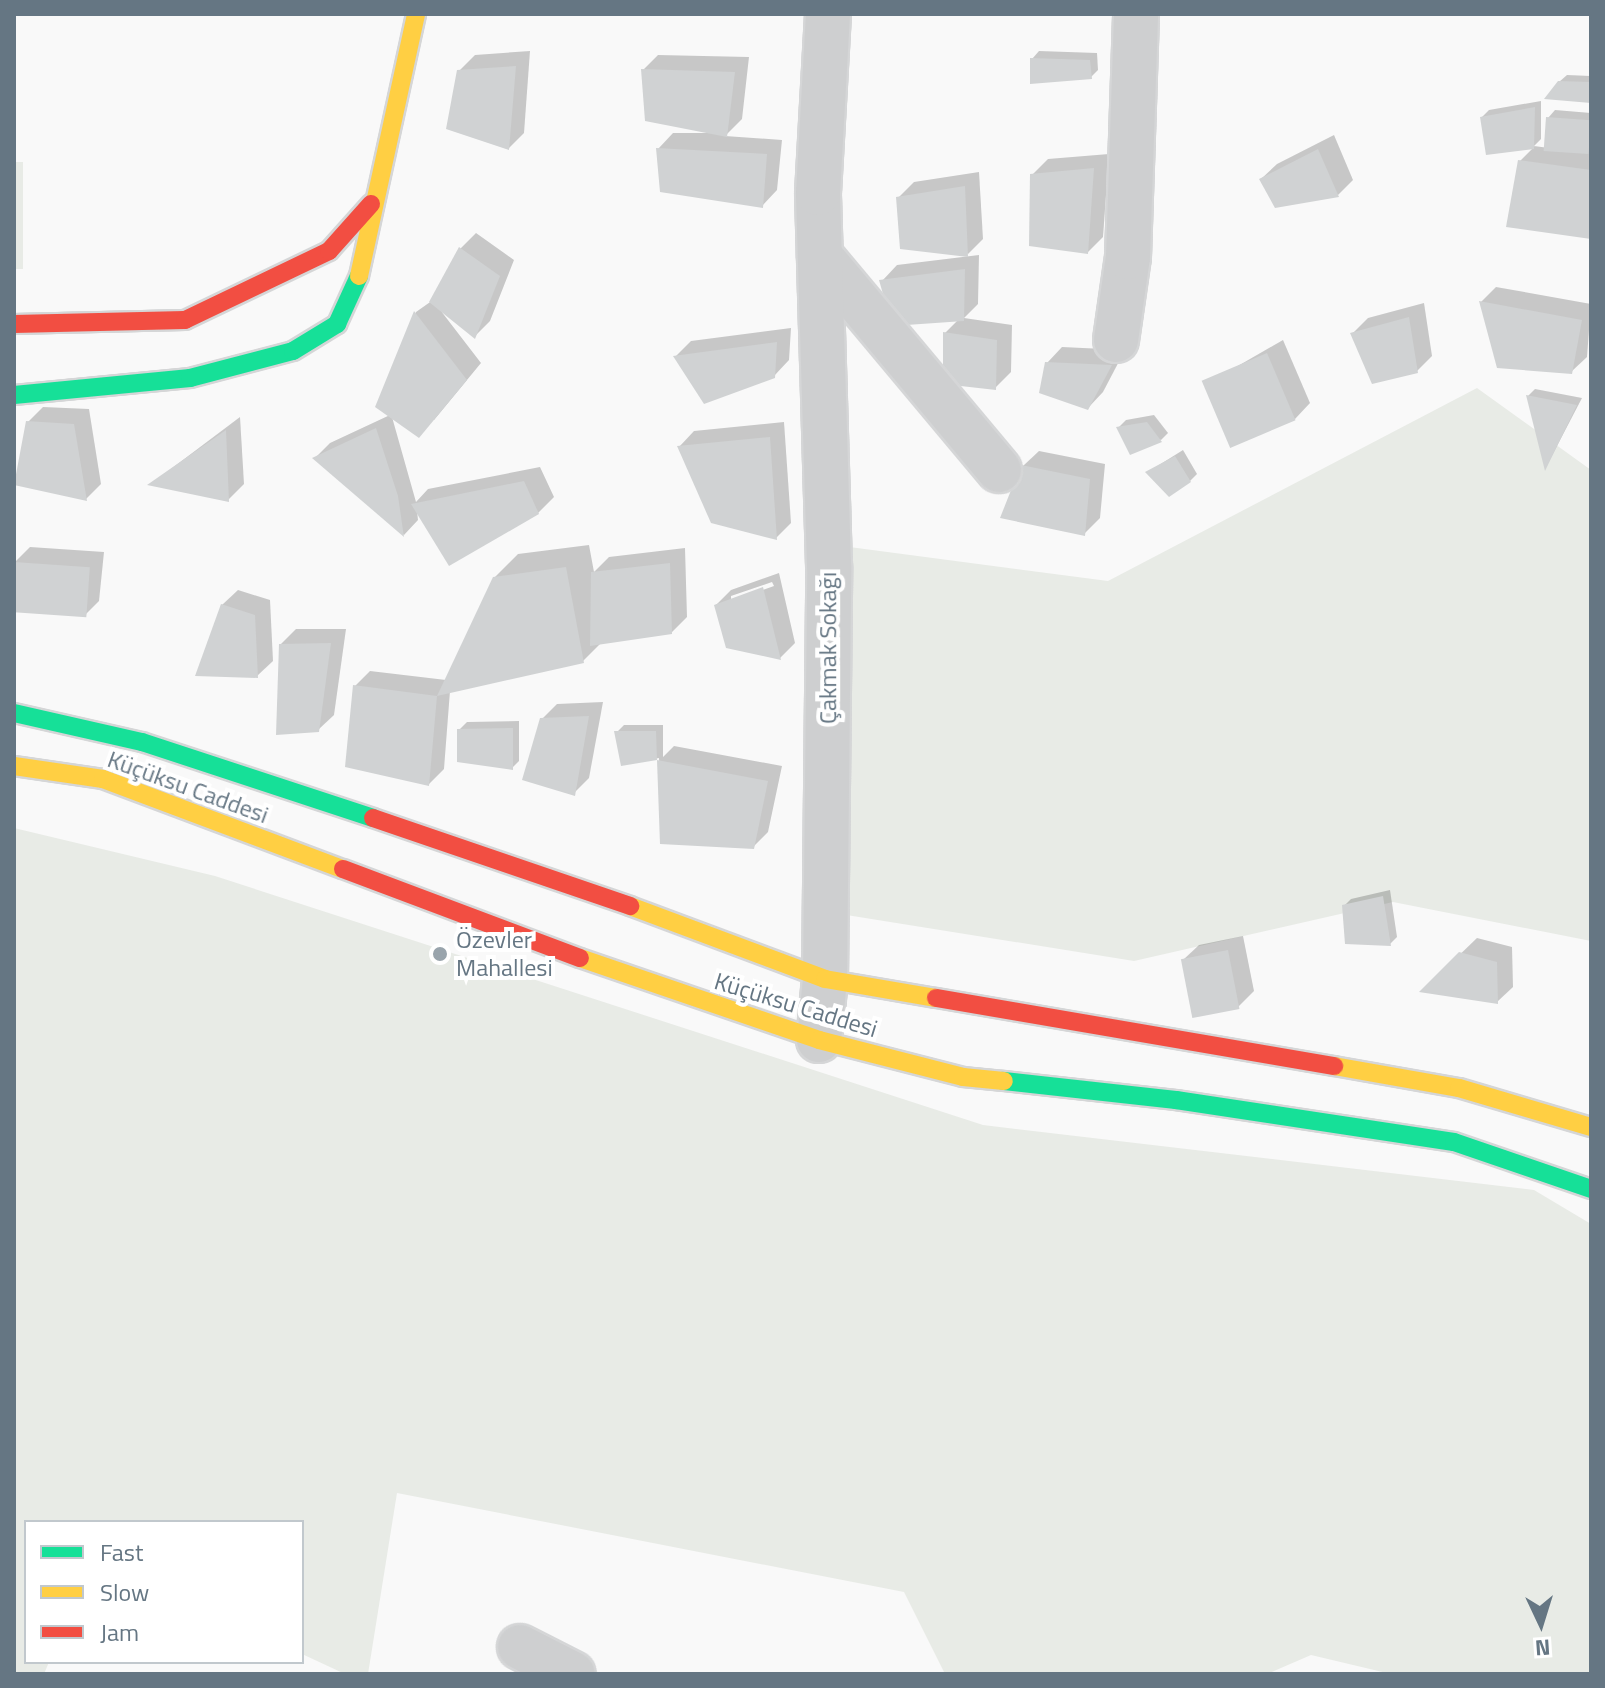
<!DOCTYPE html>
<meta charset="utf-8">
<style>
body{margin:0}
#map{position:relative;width:1605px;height:1688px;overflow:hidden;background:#f9f9f9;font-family:"Titillium Web",sans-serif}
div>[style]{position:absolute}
.green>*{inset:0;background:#e8ebe6;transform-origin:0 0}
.shadow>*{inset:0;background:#0003}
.building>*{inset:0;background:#d0d2d3;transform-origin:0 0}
.roads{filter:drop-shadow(2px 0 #d5d6d7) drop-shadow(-2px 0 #d5d6d7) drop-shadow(0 2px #d5d6d7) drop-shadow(0 -2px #d5d6d7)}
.street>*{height:44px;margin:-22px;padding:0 22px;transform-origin:22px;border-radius:22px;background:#cecfd0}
.fast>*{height:18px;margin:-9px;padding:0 9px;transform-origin:9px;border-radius:9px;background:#16e098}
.slow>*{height:18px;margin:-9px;padding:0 9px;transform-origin:9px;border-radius:9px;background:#ffcf43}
.jam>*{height:18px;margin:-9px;padding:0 9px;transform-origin:9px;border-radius:9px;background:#f24e42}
.dots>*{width:22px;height:22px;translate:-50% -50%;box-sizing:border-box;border:4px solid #fff;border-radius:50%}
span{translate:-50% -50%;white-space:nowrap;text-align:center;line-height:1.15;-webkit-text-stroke:8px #fff;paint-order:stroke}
.street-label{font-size:24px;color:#657683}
.poi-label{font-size:24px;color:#657683}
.left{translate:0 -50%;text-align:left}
.frame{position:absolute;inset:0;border:16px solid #657683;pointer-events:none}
.legend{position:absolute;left:24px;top:1520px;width:280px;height:144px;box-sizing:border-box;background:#fff;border:2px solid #c1c8cd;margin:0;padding:10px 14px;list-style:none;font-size:24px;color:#657683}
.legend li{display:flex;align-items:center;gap:16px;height:40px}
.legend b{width:40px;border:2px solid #c1c8cd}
.north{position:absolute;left:1501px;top:1584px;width:80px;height:80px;-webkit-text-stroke:6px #fff;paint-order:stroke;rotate:176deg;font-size:22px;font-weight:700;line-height:32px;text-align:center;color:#657683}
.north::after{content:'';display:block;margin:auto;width:28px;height:36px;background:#657683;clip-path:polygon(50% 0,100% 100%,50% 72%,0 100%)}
</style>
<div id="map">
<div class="green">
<div style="left:14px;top:162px;width:9px;height:107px"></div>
<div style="clip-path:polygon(1477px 388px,1591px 470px,1591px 941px,1393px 902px,1134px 961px,834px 913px,804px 541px,1108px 581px)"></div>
<div style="clip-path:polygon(14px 828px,215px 876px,983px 1125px,1534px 1190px,1591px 1224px,1591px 1674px,1391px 1674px,1311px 1655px,1267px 1674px,945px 1674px,904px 1592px,397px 1493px,368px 1674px,345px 1674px,302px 1654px,302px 1522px,26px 1522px,26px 1662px,49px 1662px,44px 1674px,14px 1674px)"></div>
</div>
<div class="shadow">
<div style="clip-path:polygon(530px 51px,524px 133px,509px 148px,459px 71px,475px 55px)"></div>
<div style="clip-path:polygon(1039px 51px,1097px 53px,1098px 70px,1091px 77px,1032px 59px)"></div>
<div style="clip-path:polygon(658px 55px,749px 57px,742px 119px,725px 136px,782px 140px,777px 190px,762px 206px,658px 149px,673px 133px,720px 133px,643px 70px)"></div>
<div style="clip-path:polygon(1567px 75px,1591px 76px,1591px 101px,1559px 82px)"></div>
<div style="clip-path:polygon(1541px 101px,1541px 139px,1534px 146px,1549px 148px,1548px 118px,1555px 110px,1591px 113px,1591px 237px,1520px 161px,1535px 146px,1487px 153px,1482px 117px,1489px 110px)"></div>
<div style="clip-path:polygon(1334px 135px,1353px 180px,1338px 195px,1261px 179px,1277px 164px)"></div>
<div style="clip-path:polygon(1109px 154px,1103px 237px,1088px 252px,1032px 175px,1048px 159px)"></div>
<div style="clip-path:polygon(979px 172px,983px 239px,968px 254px,898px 198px,914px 182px)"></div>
<div style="clip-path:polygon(476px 233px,514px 260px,490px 321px,475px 336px,441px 311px,481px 363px,434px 420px,392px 417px,416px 502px,428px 489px,540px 467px,554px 497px,538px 513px,417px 511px,418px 520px,404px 535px,315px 458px,330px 443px,390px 415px,377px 407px,416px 312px,433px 300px,461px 248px)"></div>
<div style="clip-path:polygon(979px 255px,978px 304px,964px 318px,1012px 325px,1011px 372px,995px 388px,945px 333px,958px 320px,882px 281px,897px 265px)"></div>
<div style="clip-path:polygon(1496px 287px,1591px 304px,1587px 357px,1571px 372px,1481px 302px)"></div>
<div style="clip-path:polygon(1424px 303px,1432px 356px,1417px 371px,1352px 334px,1368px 318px)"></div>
<div style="clip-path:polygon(791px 328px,789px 360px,774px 376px,676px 356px,691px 341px)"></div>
<div style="clip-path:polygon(1283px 340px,1310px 403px,1295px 419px,1209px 390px,1224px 374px)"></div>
<div style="clip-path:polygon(1062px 347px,1125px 350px,1103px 392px,1088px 408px,1047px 363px)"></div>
<div style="clip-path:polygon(1535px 389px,1582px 398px,1546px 467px,1528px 396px)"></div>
<div style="clip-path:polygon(43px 407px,89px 409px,101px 484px,86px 499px,28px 422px)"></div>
<div style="clip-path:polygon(1154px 415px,1168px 433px,1161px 440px,1119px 427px,1126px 420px)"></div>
<div style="clip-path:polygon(240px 417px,244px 484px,228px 500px,151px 484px)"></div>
<div style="clip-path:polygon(784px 422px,791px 523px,776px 538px,679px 447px,694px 431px)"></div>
<div style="clip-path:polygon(1183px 450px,1197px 474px,1190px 481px,1148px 472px)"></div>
<div style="clip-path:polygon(1039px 451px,1105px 464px,1100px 518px,1084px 534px,1023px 466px)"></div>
<div style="clip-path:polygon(589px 545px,594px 572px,609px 557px,685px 548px,687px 617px,672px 632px,602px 642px,583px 661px,450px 691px,444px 769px,429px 784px,355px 686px,370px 671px,446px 680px,494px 578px,518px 554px)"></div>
<div style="clip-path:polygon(30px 547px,104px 552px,99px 601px,84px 616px,14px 610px,14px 563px)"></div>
<div style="clip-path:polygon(evenodd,779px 573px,795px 643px,780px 658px,716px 605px,731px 590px,779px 573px,772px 582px,774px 586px,731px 601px,731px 596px,772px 582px)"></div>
<div style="clip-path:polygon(238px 590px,270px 600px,273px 661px,257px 676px,222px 605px)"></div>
<div style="clip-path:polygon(296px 629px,346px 629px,334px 715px,318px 730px,280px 645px)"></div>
<div style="clip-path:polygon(603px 702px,589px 778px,574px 793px,542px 719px,557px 704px)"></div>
<div style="clip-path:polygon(519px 721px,519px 761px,512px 768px,459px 730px,467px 722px)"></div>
<div style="clip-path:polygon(624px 725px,663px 725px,663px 757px,674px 746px,782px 766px,768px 832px,753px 847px,662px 842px,659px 758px,623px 764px,617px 732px)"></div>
<div style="clip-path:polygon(1390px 890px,1397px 937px,1390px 944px,1344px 906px,1351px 899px)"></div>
<div style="clip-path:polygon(1243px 936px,1254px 991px,1238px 1007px,1183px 960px,1199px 945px)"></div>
<div style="clip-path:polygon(1477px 938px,1512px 947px,1513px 987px,1497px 1002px,1423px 990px)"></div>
</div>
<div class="building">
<div style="clip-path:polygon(1030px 58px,1090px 60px,1092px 79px,1030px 84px)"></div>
<div style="clip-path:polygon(516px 66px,509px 150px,446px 129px,457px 70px)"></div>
<div style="clip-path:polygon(641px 69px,735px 72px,727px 137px,645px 121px)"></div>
<div style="clip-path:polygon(1558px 81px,1591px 82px,1591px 103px,1544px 99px)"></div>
<div style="clip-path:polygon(1535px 107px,1534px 149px,1486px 155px,1480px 117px)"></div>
<div style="left:1546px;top:117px;width:45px;height:34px;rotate:4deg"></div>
<div style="clip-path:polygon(656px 148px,767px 154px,763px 208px,660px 192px)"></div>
<div style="clip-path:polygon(1318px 149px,1339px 197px,1275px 208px,1259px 179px)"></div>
<div style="clip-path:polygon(1518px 160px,1591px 170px,1591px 239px,1506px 227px)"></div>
<div style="clip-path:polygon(1094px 168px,1088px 254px,1029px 246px,1030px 174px)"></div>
<div style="clip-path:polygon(965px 186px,968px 257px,900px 249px,896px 197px)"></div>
<div style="clip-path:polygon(459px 247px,500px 276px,475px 339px,429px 302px)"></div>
<div style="clip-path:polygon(965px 269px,964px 321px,892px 326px,879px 280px)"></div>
<div style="clip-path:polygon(1479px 301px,1582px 320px,1572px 374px,1497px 368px)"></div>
<div style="clip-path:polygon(414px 311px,467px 380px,419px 438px,375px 407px)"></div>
<div style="clip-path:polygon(1409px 317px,1418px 373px,1372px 384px,1350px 333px)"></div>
<div style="clip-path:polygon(943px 332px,997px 340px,996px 390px,943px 384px)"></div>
<div style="clip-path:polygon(777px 342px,775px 378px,704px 404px,673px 356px)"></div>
<div style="left:1267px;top:353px;width:73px;height:71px;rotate:67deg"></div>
<div style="clip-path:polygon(1045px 362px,1112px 365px,1088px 410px,1039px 393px)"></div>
<div style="clip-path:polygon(1526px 395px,1577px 405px,1545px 471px)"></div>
<div style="clip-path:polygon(26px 421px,74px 424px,87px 501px,14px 485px)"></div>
<div style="clip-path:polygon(1147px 422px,1162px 442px,1130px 455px,1116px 427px)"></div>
<div style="clip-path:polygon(376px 428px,398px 496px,404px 537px,312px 458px)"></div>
<div style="clip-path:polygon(226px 430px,229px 502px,147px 485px)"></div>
<div style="clip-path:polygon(770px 437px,777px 540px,711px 523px,677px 446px)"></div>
<div style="clip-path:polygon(1175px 456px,1191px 482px,1169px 497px,1145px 472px)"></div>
<div style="clip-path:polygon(1021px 465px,1090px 479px,1085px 536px,1000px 518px)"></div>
<div style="clip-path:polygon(524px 481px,539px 514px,449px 566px,411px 504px)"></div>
<div style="left:14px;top:562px;width:76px;height:50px;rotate:4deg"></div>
<div style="clip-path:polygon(670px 563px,672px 634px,590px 646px,591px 572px)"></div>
<div style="clip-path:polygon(566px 567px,584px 663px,437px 696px,493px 577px)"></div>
<div style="clip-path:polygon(763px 587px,781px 660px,726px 648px,714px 605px)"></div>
<div style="clip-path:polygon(221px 604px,255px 615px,258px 678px,195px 676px)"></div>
<div style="clip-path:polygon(331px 643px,319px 732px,276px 735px,279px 644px)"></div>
<div style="clip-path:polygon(353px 685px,437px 696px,429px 786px,345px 767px)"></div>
<div style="clip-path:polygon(589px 716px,575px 796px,522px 780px,540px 718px)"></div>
<div style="clip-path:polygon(513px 728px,513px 770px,457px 762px,457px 729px)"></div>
<div style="clip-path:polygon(614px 731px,656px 731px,657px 760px,621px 766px)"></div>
<div style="clip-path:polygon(657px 760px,768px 781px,754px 849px,660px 844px)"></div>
<div style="clip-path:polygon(1383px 896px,1391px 946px,1345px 944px,1342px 905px)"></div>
<div style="left:1228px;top:950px;width:60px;height:48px;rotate:79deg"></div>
<div style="clip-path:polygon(1459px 952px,1497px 962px,1498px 1004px,1419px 992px)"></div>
</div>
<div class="roads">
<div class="street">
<div style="left:820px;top:256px;width:279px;rotate:50.1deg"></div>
<div style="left:1116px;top:340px;width:84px;rotate:-81.8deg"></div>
<div style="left:1128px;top:257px;width:243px;rotate:-88.1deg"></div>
<div style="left:819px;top:1040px;width:61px;rotate:-84.4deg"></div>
<div style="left:825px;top:979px;width:413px;rotate:-89.4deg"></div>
<div style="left:829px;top:566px;width:373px;rotate:-91.7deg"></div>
<div style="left:818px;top:193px;width:179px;rotate:-86.8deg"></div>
<div style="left:520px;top:1647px;width:59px;rotate:27deg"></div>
</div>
<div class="fast">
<div style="left:14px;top:395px;width:177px;rotate:-5.5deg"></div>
<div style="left:190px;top:378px;width:106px;rotate:-14.7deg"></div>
<div style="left:293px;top:351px;width:52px;rotate:-31.5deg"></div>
<div style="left:337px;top:324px;width:53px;rotate:-65.4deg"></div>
<div style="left:14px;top:713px;width:131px;rotate:12.8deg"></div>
<div style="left:142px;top:742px;width:243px;rotate:18.2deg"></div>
<div style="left:1004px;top:1081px;width:173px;rotate:6.3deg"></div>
<div style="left:1176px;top:1100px;width:281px;rotate:8.6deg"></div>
<div style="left:1454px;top:1142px;width:145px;rotate:18.9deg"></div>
</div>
<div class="slow">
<div style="left:359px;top:276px;width:268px;rotate:-77.7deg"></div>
<div style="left:14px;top:766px;width:90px;rotate:8.3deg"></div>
<div style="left:103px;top:779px;width:256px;rotate:20.6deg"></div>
<div style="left:630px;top:906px;width:208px;rotate:20.5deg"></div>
<div style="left:825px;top:979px;width:113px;rotate:9.7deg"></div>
<div style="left:580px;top:958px;width:253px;rotate:18.9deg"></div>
<div style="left:819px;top:1040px;width:149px;rotate:14.4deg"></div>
<div style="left:963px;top:1077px;width:41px;rotate:5.6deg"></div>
<div style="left:1334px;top:1066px;width:127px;rotate:10deg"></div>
<div style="left:1459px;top:1088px;width:138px;rotate:16.5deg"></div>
</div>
<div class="jam">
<div style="left:14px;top:324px;width:171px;rotate:-1.3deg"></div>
<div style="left:185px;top:320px;width:160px;rotate:-25.6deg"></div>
<div style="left:329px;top:251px;width:63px;rotate:-48.2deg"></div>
<div style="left:373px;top:818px;width:272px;rotate:18.9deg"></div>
<div style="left:343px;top:869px;width:253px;rotate:20.6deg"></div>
<div style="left:936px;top:998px;width:404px;rotate:9.7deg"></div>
</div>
</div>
<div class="dots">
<div style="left:440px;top:954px;background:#99a4ac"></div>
</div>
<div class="street-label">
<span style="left:828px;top:648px;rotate:-90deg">Çakmak Sokağı</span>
<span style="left:188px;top:787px;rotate:20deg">Küçüksu Caddesi</span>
<span style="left:796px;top:1005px;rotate:17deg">Küçüksu Caddesi</span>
</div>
<div class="poi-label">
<span class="left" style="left:456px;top:954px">Özevler<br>Mahallesi</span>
</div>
<div class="frame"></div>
<ul class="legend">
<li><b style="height:10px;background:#16e098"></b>Fast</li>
<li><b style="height:10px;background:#ffcf43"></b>Slow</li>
<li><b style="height:10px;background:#f24e42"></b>Jam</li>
</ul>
<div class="north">N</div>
</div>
